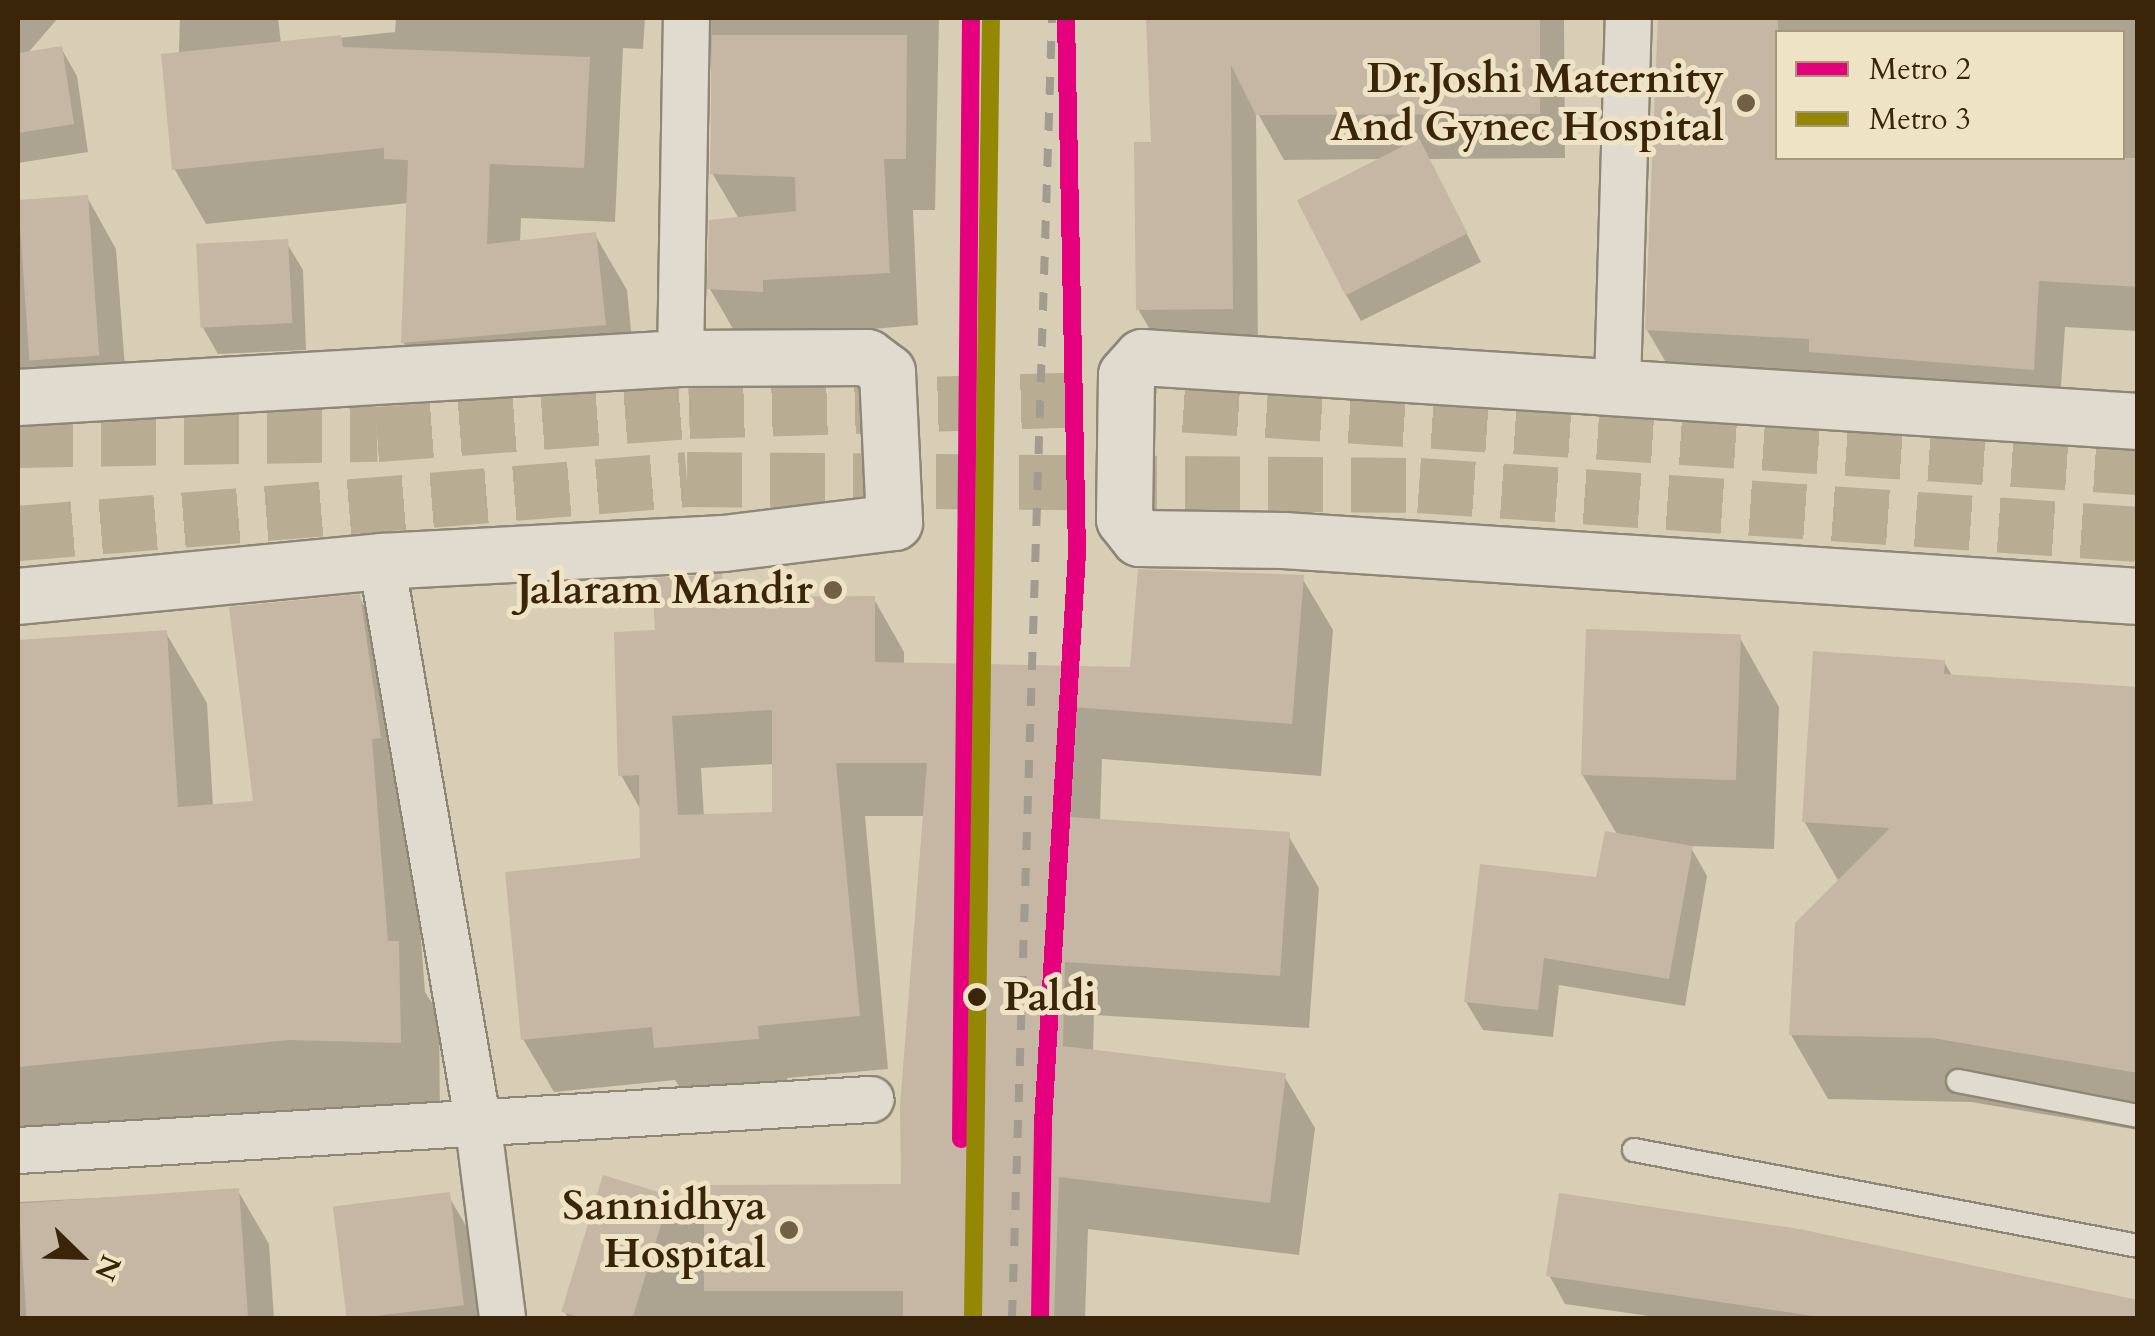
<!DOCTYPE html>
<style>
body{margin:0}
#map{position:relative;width:2155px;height:1336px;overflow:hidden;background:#d8ceb5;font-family:Cardo,serif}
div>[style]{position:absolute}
.shadow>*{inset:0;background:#0003}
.building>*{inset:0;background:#c5b7a3;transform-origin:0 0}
.secondary-tunnel>*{height:55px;margin-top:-27.5px;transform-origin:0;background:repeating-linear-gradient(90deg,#b8ac92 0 55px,transparent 0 83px)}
.roads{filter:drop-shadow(2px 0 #8f8775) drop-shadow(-2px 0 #8f8775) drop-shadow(0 2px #8f8775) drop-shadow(0 -2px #8f8775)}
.lane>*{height:22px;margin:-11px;padding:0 11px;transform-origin:11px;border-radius:11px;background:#e0dbce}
.street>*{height:45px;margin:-22.5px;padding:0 22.5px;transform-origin:22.5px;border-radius:22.5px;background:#e0dbce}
.secondary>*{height:55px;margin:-27.5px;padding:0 27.5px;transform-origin:27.5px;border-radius:27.5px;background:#e0dbce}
.rail>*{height:8px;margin-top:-4px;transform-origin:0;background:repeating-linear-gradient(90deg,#a29b8f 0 18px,transparent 0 36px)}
.metro-1>*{height:18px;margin:-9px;padding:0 9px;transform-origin:9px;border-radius:9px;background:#e5007d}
.metro-2>*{height:18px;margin:-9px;padding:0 9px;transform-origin:9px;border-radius:9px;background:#938704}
.dots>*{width:28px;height:28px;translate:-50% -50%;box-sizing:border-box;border:5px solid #efe3c5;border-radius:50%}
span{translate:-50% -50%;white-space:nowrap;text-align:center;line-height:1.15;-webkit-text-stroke:10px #efe3c5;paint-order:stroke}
.poi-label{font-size:42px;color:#3a2508;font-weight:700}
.right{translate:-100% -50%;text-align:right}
.stop-label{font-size:42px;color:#3a2508;font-weight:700}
.left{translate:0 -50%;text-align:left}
.frame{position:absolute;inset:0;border:20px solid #3a2508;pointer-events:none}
.legend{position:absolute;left:1775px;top:30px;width:350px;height:130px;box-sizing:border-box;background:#efe3c5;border:2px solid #a79779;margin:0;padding:12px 18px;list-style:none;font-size:30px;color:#3a2508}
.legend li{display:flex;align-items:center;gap:20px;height:50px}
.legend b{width:50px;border:2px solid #a79779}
.north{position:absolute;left:30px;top:1206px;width:100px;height:100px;-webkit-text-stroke:8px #efe3c5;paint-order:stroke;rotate:113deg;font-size:28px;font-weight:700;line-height:40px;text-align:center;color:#3a2508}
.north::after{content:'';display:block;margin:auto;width:35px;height:45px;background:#3a2508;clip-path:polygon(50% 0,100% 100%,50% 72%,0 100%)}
</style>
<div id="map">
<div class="shadow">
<div style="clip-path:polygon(18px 18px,58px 18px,27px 54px,61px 48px,77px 76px,88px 152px,18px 163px)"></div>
<div style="clip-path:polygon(180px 18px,278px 18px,281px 44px,395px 32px,396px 18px,645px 18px,643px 49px,623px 48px,615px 222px,521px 218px,520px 243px,595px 235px,627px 290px,636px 380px,435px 397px,403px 342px,409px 203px,206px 224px,175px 170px)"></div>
<div style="clip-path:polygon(711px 18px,939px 18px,935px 210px,913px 210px,918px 325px,740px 341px,710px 289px,739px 219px,712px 173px)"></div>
<div style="clip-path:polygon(1149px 18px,1564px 18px,1565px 158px,1429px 159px,1481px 262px,1361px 321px,1345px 293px,1381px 159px,1284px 160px,1256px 110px,1258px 353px,1164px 354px,1138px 309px,1153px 145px)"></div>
<div style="clip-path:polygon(evenodd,1660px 18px,2138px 18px,2138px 331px,2065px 327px,2059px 415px,1674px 376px,1647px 330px,1660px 18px,1778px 32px,2122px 32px,2122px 158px,1778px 158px,1778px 32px)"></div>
<div style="clip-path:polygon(87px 197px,116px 249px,128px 407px,18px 414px,18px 219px)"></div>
<div style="clip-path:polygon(286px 242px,303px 270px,306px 350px,218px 354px,202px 326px)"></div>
<div style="clip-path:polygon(evenodd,721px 577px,734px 599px,874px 599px,904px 652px,904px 665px,1132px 670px,1302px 578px,1333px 630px,1321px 776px,1102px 759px,1100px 822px,1288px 835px,1319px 888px,1309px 1028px,1094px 1015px,1093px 1052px,1284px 1076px,1315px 1128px,1299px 1255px,1088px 1229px,1085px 1318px,568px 1318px,564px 1311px,605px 1178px,706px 1209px,904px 1186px,926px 816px,865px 816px,888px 1069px,787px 1078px,788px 1091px,687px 1100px,675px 1080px,554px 1092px,523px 1039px,643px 860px,642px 812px,621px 775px,658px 632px,721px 577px,774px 764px,774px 815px,704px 817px,701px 768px,774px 764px)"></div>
<div style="clip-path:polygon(359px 597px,400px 668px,425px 992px,439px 1014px,440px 1113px,18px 1142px,18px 643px,166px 633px,207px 703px,213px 807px,255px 804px)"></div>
<div style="clip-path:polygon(1740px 638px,1779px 707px,1774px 849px,1690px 846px,1707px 876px,1685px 1006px,1559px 985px,1553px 1037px,1483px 1030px,1466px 1002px,1598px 880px,1618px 836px,1582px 774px)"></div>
<div style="clip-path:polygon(1944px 662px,1953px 677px,2138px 689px,2138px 1130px,1971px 1102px,1828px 1099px,1791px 1035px,1839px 882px,1804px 821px)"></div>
<div style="clip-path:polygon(238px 1191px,269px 1244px,274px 1318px,18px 1318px,18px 1202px)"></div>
<div style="clip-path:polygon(448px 1195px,479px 1248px,486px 1318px,349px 1318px,336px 1208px)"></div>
<div style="clip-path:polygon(1549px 1275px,2138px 1303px,2138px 1318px,1663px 1318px,1565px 1304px)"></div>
</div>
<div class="building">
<div style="clip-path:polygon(1146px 18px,1540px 18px,1540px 114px,1256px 115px,1231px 65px,1233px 309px,1136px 310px,1134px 142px,1151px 142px)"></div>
<div style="clip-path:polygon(1658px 18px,1778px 18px,1778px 158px,2138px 158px,2138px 287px,2039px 281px,2034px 370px,1809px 352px,1809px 339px,1645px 330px)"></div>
<div style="clip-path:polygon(341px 35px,343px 47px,590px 57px,584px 168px,490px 164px,487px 244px,596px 232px,606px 325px,401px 343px,408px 160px,384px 159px,384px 148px,172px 170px,161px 54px)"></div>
<div style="clip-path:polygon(712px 35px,907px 35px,906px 159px,884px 159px,890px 273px,763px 280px,763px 292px,707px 289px,709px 220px,796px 211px,795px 177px,710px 174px)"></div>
<div style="clip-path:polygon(62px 46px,74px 124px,18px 133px,18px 53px)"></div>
<div style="left:1419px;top:138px;width:107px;height:137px;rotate:63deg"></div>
<div style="left:88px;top:195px;width:161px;height:70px;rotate:86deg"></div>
<div style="left:288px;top:239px;width:84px;height:92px;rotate:87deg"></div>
<div style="clip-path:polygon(evenodd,1138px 569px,1304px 575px,1292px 724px,1073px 707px,1070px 817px,1290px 832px,1280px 976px,1065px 962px,1063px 1046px,1286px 1073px,1270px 1203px,1059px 1177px,1054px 1318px,903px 1318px,903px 1291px,704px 1291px,704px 1185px,901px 1184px,900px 1106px,927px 763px,836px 763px,860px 1016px,758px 1026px,759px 1039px,654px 1048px,652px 1027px,521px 1040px,505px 872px,640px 858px,639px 775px,618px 776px,614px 632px,655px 630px,652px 578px,722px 574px,723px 597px,875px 596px,875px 662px,1130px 667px,1138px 569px,772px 710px,772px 812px,678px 815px,672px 716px,772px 710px)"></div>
<div style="clip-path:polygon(360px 594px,381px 738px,372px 739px,388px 941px,399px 941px,401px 1043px,288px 1040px,18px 1067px,18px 640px,167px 630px,178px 807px,253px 801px,229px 607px)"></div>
<div style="left:1586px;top:629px;width:155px;height:146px;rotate:2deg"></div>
<div style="clip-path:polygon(1813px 651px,1945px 660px,1944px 674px,2138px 687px,2138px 1073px,1932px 1038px,1789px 1035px,1795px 923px,1890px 828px,1802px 822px)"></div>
<div style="clip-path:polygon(1605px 831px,1693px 846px,1669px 979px,1544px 958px,1538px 1010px,1464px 1002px,1480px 864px,1596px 877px)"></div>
<div style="left:603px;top:1175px;width:70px;height:143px;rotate:17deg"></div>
<div style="left:239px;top:1188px;width:130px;height:221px;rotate:86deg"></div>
<div style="left:450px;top:1192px;width:114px;height:118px;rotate:83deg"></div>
<div style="clip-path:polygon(1559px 1193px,1799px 1229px,2138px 1300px,2137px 1318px,1826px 1318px,1546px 1276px)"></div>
</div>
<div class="secondary-tunnel">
<div style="left:18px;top:440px;width:359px;rotate:-1deg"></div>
<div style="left:377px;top:434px;width:313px;rotate:-4.2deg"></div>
<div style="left:689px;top:411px;width:412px;rotate:-1.7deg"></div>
<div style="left:1101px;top:399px;width:1039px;rotate:3.75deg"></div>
<div style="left:18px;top:533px;width:671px;rotate:-4.61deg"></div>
<div style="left:687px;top:479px;width:732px;rotate:0.47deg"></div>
<div style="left:1419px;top:485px;width:721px;rotate:3.9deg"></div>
</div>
<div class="roads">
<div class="lane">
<div style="left:1958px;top:1081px;width:183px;rotate:11deg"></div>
<div style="left:1634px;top:1150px;width:513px;rotate:10.78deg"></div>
</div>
<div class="street">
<div style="left:680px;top:358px;width:340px;rotate:-89deg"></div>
<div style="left:1617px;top:383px;width:365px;rotate:-88.3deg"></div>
<div style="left:381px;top:561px;width:566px;rotate:80.24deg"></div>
<div style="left:477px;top:1119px;width:201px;rotate:82.8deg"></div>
<div style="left:18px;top:1150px;width:854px;rotate:-3.43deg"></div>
</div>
<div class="secondary">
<div style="left:18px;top:397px;width:663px;rotate:-3.37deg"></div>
<div style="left:680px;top:358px;width:187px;rotate:-0.3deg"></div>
<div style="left:867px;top:357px;width:25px;rotate:37deg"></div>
<div style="left:887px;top:372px;width:150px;rotate:87.3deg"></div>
<div style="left:894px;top:522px;width:172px;rotate:173deg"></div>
<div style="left:723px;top:543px;width:342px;rotate:177deg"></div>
<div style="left:381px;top:561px;width:365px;rotate:174.5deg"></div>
<div style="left:2138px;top:421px;width:998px;rotate:-176.32deg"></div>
<div style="left:1142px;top:357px;width:24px;rotate:132deg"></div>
<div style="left:1126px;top:375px;width:144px;rotate:90.8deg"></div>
<div style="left:1124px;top:519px;width:24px;rotate:52deg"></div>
<div style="left:1139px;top:538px;width:144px;rotate:0.8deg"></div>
<div style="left:1283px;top:540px;width:857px;rotate:3.75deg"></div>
</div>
</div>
<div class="rail">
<div style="left:1012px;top:1318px;width:1301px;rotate:-88.24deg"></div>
</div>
<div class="metro-1">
<div style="left:961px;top:1139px;width:1121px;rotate:-89.49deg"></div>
<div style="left:1040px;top:1318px;width:195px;rotate:-89.1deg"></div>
<div style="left:1043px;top:1123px;width:572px;rotate:-86.59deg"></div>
<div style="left:1077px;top:552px;width:534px;rotate:-91.18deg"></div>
</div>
<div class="metro-2">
<div style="left:973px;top:1318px;width:1300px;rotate:-89.21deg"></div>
</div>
<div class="dots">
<div style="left:1746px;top:103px;background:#716045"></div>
<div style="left:833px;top:590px;background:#716045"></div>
<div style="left:977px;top:997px;background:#3a2508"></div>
<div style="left:789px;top:1230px;background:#716045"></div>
</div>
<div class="poi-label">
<span class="right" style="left:1724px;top:103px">Dr.Joshi Maternity<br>And Gynec Hospital</span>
<span class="right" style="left:813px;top:590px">Jalaram Mandir</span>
<span class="right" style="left:766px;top:1230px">Sannidhya<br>Hospital</span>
</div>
<div class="stop-label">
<span class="left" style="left:1003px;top:997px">Paldi</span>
</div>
<div class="frame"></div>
<ul class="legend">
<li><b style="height:12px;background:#e5007d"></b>Metro 2</li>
<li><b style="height:12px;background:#938704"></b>Metro 3</li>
</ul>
<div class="north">N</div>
</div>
